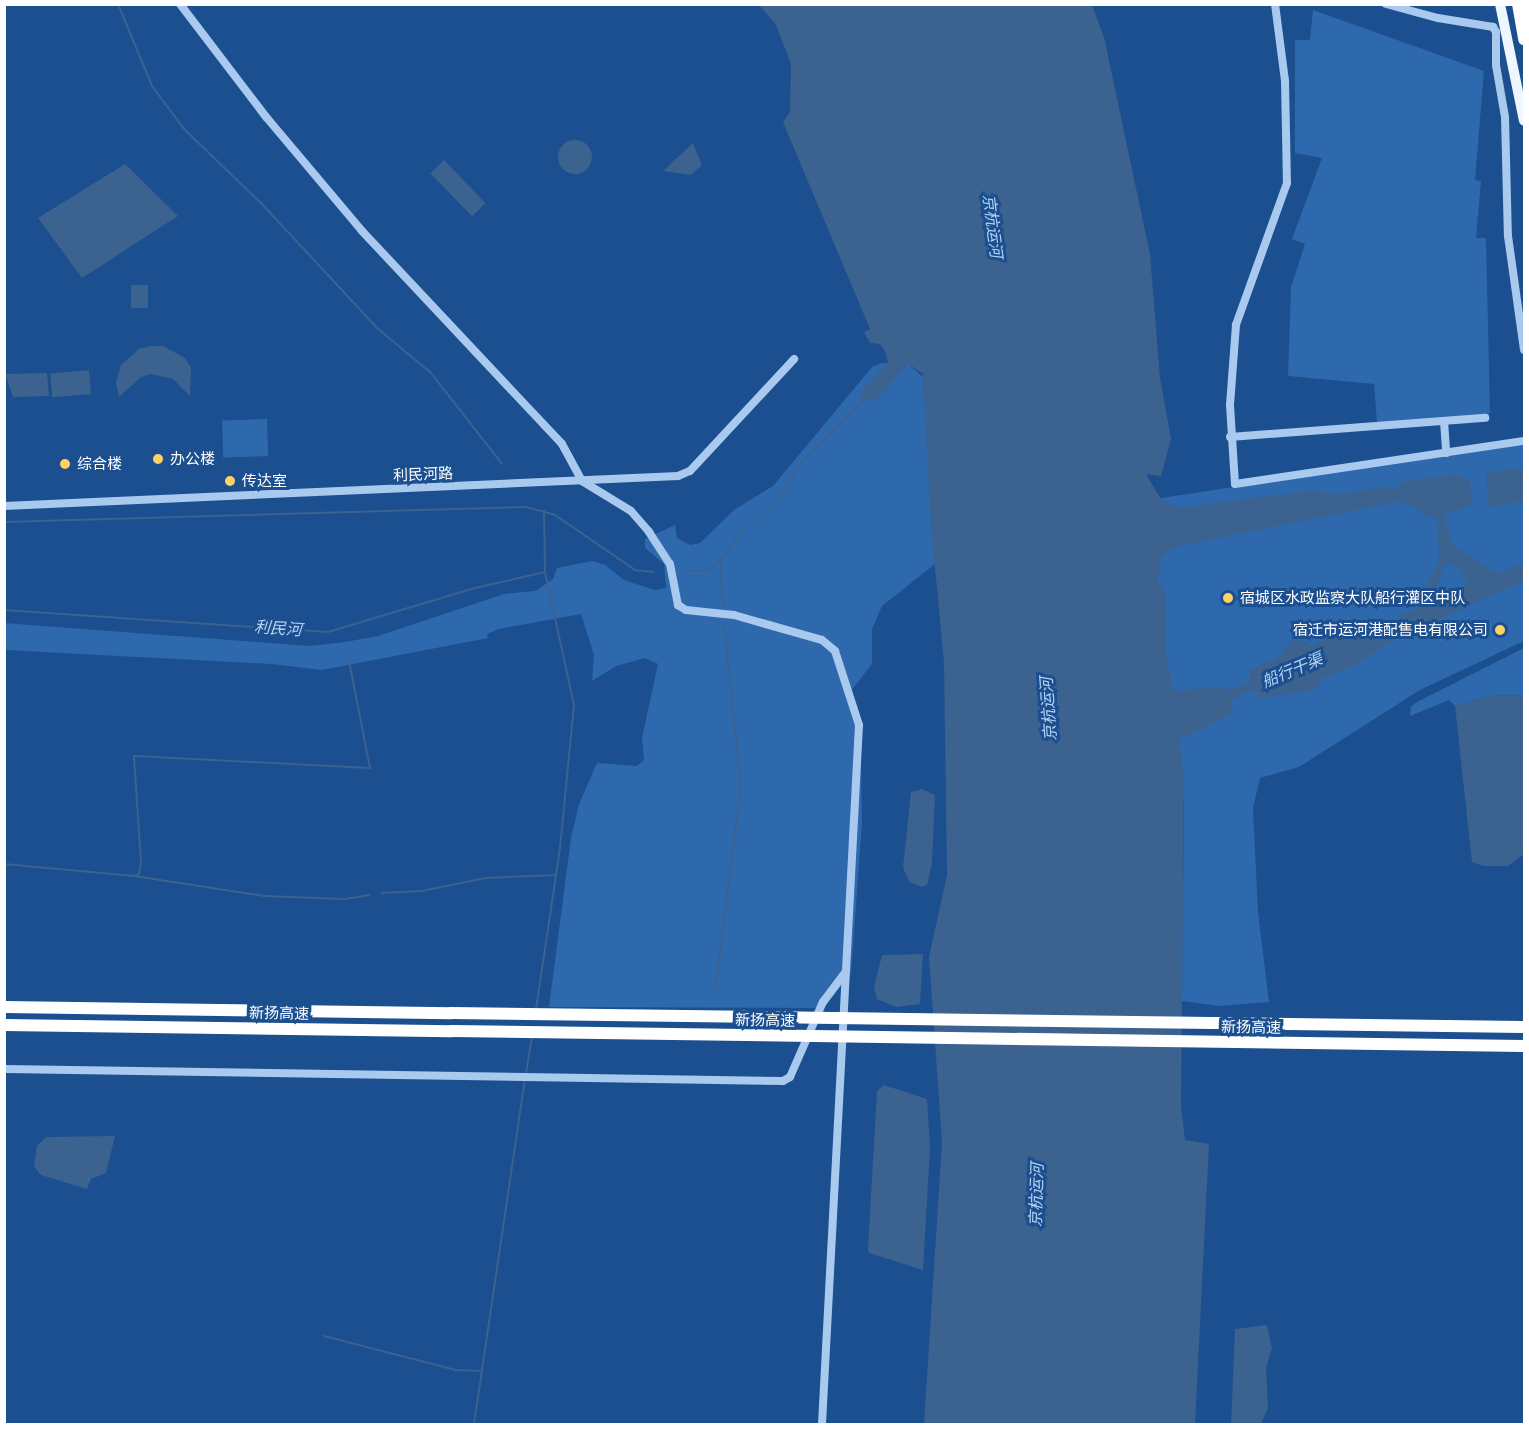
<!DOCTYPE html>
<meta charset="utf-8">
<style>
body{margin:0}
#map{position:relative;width:1529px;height:1429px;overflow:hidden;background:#1b4f8f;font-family:"Noto Sans","Noto Sans SC",sans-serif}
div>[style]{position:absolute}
.green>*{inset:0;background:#2e69ad;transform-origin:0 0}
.water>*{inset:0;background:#3c6290;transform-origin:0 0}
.round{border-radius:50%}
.stream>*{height:2px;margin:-1px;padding:0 1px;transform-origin:1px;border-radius:1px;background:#3c6290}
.minor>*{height:8px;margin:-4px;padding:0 4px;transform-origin:4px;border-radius:4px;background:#a9c9ee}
.major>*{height:10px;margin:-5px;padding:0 5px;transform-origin:5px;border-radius:5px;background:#f0f6ff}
.highway>*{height:12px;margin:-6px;padding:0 6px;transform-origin:6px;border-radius:6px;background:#fff}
.highway-bridge>*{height:12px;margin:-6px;padding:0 6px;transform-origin:6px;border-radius:6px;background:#fff}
.dots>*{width:16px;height:16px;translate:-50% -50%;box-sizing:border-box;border:3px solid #1b4f8f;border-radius:50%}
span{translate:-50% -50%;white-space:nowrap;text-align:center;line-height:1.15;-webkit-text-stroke:6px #1b4f8f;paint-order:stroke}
.poi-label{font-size:15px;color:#fff}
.left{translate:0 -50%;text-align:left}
.right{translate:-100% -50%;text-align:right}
.street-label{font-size:15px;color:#fff}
.water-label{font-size:16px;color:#b5d3f5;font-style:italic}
.frame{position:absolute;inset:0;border:6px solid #fff;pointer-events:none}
</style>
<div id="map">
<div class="green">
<div style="clip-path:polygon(1313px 10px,1484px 71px,1475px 180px,1481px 181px,1476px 238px,1486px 238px,1490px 414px,1377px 423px,1374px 384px,1288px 376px,1291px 287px,1305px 244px,1292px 239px,1322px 158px,1295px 153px,1295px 40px,1310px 40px)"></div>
<div style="clip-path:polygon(882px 363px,908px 364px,923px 377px,935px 564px,882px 606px,872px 629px,872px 664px,850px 692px,861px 758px,862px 823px,851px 974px,824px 1008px,549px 1007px,571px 838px,579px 804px,597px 763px,637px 766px,644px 760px,642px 738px,658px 664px,645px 658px,616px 666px,592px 681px,594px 655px,581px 614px,499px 629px,487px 634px,488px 638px,322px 670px,271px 664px,5px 650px,4px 623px,309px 646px,345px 642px,378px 636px,504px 594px,535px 591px,553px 579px,557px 568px,592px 561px,605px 565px,624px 580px,655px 590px,666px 588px,664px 564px,645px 548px,645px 539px,675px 525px,677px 538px,690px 545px,700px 543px,734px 510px,773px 486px,872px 367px)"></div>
<div style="left:267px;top:419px;width:37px;height:45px;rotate:88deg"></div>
<div style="clip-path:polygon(1524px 443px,1524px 641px,1420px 690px,1299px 767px,1260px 778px,1253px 808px,1258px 912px,1269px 1002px,1219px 1006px,1182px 1001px,1184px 800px,1142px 501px)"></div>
<div style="clip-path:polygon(1524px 648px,1524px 695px,1488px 696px,1455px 706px,1449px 700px,1410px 716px,1411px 707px,1417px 702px)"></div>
</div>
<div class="water">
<div style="clip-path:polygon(evenodd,759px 5px,1092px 5px,1104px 37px,1150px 254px,1160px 378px,1171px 439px,1161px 476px,1146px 474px,1162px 501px,1178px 508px,1309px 491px,1341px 494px,1382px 487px,1395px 489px,1402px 482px,1456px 474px,1469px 480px,1473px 497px,1470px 505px,1444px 515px,1452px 545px,1497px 573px,1524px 564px,1524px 581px,1396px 638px,1355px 665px,1321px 679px,1316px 690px,1259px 698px,1256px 691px,1251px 690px,1231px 701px,1234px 713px,1179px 740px,1184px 775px,1181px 1105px,1185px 1140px,1209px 1144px,1195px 1424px,924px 1424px,942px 1142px,929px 957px,947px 875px,944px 662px,931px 526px,923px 374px,908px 364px,874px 402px,868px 398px,861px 403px,861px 391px,888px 362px,885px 351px,880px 344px,870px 343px,864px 332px,870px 329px,783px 122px,790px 112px,791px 64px,776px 25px,759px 5px,1396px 502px,1415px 506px,1425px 516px,1435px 517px,1438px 524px,1439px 562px,1426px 587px,1423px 607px,1398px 616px,1397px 625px,1347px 632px,1312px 645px,1296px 639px,1287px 644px,1280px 657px,1250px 670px,1249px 683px,1227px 691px,1225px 687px,1205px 687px,1173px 692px,1166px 650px,1166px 596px,1158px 582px,1161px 557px,1174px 547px,1396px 502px,759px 5px,1450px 563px,1462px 570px,1467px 584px,1455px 596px,1442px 601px,1436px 597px,1436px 589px,1444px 566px,1450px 563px)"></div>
<div class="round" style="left:558px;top:140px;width:34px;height:34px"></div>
<div style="clip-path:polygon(693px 143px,702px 165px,691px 175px,663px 171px)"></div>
<div style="left:444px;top:160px;width:60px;height:19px;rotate:46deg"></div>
<div style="clip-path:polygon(125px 164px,178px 216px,82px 278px,38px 218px)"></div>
<div style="left:131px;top:285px;width:17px;height:23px"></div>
<div style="clip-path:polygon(149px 346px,163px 346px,185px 358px,191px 368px,190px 396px,173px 379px,151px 374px,141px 377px,119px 397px,116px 383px,121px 365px,139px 349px)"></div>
<div style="left:89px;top:370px;width:24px;height:39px;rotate:85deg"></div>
<div style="clip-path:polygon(47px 373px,49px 396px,13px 397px,5px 374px)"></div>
<div style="clip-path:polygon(1524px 468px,1524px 501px,1488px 507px,1486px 473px)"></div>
<div style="clip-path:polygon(1524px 695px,1524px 854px,1508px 866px,1484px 866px,1472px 862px,1455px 706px,1488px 696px)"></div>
<div style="clip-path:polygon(922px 789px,935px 795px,932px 864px,927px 885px,922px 887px,910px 882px,903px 868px,911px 792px)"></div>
<div style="clip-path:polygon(923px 954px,920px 1004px,896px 1007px,877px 999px,874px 987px,882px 955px)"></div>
<div style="clip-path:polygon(884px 1085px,927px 1099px,930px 1148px,923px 1270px,869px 1253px,868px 1248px,877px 1091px)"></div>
<div style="clip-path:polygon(115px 1136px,106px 1173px,91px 1179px,87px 1189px,41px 1175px,34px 1166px,37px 1146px,46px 1137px)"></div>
<div style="clip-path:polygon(1267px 1325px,1272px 1348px,1266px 1368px,1268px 1408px,1261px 1424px,1231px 1424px,1235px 1329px)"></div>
</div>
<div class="stream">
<div style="left:118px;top:4px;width:89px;rotate:67.5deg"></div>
<div style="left:152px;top:86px;width:54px;rotate:53.3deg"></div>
<div style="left:184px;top:129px;width:107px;rotate:43.9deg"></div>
<div style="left:261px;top:203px;width:171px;rotate:47.1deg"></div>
<div style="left:377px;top:328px;width:70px;rotate:39.8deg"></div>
<div style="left:431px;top:373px;width:115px;rotate:52deg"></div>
<div style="left:4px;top:522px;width:522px;rotate:-1.65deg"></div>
<div style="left:526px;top:507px;width:30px;rotate:15deg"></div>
<div style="left:555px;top:515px;width:97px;rotate:34.5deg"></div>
<div style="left:635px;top:570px;width:19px;rotate:6deg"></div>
<div style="left:720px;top:560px;width:47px;rotate:86.3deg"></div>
<div style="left:686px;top:571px;width:21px"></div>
<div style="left:707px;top:571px;width:17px;rotate:-40deg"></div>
<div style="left:720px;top:560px;width:34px;rotate:-53deg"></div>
<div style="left:740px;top:533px;width:42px;rotate:-40.2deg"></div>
<div style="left:772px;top:506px;width:47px;rotate:-56.3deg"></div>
<div style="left:798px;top:467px;width:90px;rotate:-45.5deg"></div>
<div style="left:4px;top:610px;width:325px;rotate:3.9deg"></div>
<div style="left:328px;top:632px;width:149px;rotate:-16.7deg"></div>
<div style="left:471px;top:589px;width:76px;rotate:-12.9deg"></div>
<div style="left:4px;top:864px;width:131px;rotate:5.3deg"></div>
<div style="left:134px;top:876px;width:132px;rotate:8.7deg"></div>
<div style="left:264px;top:896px;width:81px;rotate:2.1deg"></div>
<div style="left:345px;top:899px;width:25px;rotate:-9deg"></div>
<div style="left:134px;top:876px;width:5px;rotate:-22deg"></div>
<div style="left:139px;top:874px;width:12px;rotate:-81deg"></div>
<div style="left:141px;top:862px;width:106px;rotate:-93.8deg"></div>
<div style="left:134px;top:756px;width:236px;rotate:2.9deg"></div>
<div style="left:370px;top:768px;width:109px;rotate:-101.1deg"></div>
<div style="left:382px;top:893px;width:40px;rotate:-2.9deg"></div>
<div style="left:422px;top:891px;width:65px;rotate:-11.5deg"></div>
<div style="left:486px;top:878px;width:70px;rotate:-2.5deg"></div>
<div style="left:716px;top:984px;width:199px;rotate:-82.8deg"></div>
<div style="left:741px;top:787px;width:166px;rotate:-95.9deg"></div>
<div style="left:536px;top:1009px;width:163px;rotate:-81.5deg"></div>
<div style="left:560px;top:848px;width:144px;rotate:-84.4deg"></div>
<div style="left:574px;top:705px;width:136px;rotate:-102.3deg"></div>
<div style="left:545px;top:572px;width:62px;rotate:-90.9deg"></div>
<div style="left:526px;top:1074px;width:38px;rotate:-81deg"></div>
<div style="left:324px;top:1336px;width:135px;rotate:14.5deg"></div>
<div style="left:455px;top:1370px;width:27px;rotate:2deg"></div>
<div style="left:474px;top:1424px;width:348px;rotate:-81.6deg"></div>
</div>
<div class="minor">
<div style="left:180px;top:4px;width:143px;rotate:52.7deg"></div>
<div style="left:267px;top:118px;width:148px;rotate:49.9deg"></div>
<div style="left:362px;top:231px;width:292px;rotate:46.8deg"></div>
<div style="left:562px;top:444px;width:42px;rotate:61.6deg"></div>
<div style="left:582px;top:481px;width:57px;rotate:31.5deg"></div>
<div style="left:631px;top:511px;width:28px;rotate:49deg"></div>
<div style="left:649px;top:532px;width:38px;rotate:57deg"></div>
<div style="left:670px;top:564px;width:42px;rotate:79deg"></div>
<div style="left:678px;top:605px;width:9px;rotate:32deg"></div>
<div style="left:686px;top:610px;width:48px;rotate:5.9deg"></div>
<div style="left:734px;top:615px;width:91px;rotate:15.9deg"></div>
<div style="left:822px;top:640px;width:17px;rotate:40deg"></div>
<div style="left:835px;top:651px;width:78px;rotate:72deg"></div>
<div style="left:859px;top:725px;width:700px;rotate:93.03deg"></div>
<div style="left:1275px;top:4px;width:78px;rotate:82.6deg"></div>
<div style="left:1285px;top:81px;width:102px;rotate:88.9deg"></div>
<div style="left:1287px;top:183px;width:151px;rotate:109.8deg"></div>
<div style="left:1236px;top:325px;width:80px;rotate:94.3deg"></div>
<div style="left:1230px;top:405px;width:79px;rotate:86.4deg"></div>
<div style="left:1235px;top:484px;width:292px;rotate:-8.5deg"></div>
<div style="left:1386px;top:4px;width:54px;rotate:15.1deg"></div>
<div style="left:1438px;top:18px;width:56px;rotate:9.3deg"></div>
<div style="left:1493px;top:27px;width:6px;rotate:59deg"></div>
<div style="left:1496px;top:32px;width:33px;rotate:90deg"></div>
<div style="left:1496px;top:65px;width:53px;rotate:80.2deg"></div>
<div style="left:1505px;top:117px;width:119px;rotate:88.6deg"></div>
<div style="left:1508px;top:236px;width:115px;rotate:82deg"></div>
<div style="left:1444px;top:421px;width:32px;rotate:86deg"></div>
<div style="left:1230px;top:437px;width:256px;rotate:-4.3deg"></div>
<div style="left:4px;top:506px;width:675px;rotate:-2.55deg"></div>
<div style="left:678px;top:476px;width:13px;rotate:-23deg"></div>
<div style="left:690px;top:471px;width:153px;rotate:-47.1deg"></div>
<div style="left:4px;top:1069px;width:779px;rotate:0.88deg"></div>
<div style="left:783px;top:1081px;width:8px;rotate:-30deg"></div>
<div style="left:790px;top:1077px;width:82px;rotate:-66.3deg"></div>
<div style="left:823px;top:1002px;width:36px;rotate:-53deg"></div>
</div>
<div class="major">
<div style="left:1500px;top:4px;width:119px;rotate:78.4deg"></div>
</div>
<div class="highway">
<div style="left:1518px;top:4px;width:36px;rotate:80deg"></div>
<div style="left:4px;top:1007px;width:447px;rotate:0.8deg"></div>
<div style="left:4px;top:1025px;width:448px;rotate:0.8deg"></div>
</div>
<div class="highway-bridge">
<div style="left:451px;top:1013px;width:1073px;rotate:0.75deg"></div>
<div style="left:452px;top:1031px;width:1072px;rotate:0.8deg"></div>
</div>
<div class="dots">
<div style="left:158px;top:459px;background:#ffd166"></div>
<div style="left:65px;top:464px;background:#ffd166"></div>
<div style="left:230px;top:481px;background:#ffd166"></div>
<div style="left:1228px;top:598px;background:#ffd166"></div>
<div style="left:1500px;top:630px;background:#ffd166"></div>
</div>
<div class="poi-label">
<span class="left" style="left:170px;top:459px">办公楼</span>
<span class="left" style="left:77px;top:464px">综合楼</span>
<span class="left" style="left:242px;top:481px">传达室</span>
<span class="left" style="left:1240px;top:598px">宿城区水政监察大队船行灌区中队</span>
<span class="right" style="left:1488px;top:630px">宿迁市运河港配售电有限公司</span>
</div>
<div class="street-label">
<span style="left:423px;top:474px;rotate:-2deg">利民河路</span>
<span style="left:279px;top:1013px;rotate:1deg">新扬高速</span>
<span style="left:765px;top:1020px;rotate:1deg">新扬高速</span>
<span style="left:1251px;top:1027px;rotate:1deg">新扬高速</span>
</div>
<div class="water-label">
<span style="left:993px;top:226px;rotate:83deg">京杭运河</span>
<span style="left:278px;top:628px;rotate:4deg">利民河</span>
<span style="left:1292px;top:670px;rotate:-23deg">船行干渠</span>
<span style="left:1048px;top:709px;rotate:-94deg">京杭运河</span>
<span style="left:1036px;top:1195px;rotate:-88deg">京杭运河</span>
</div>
<div class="frame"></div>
</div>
